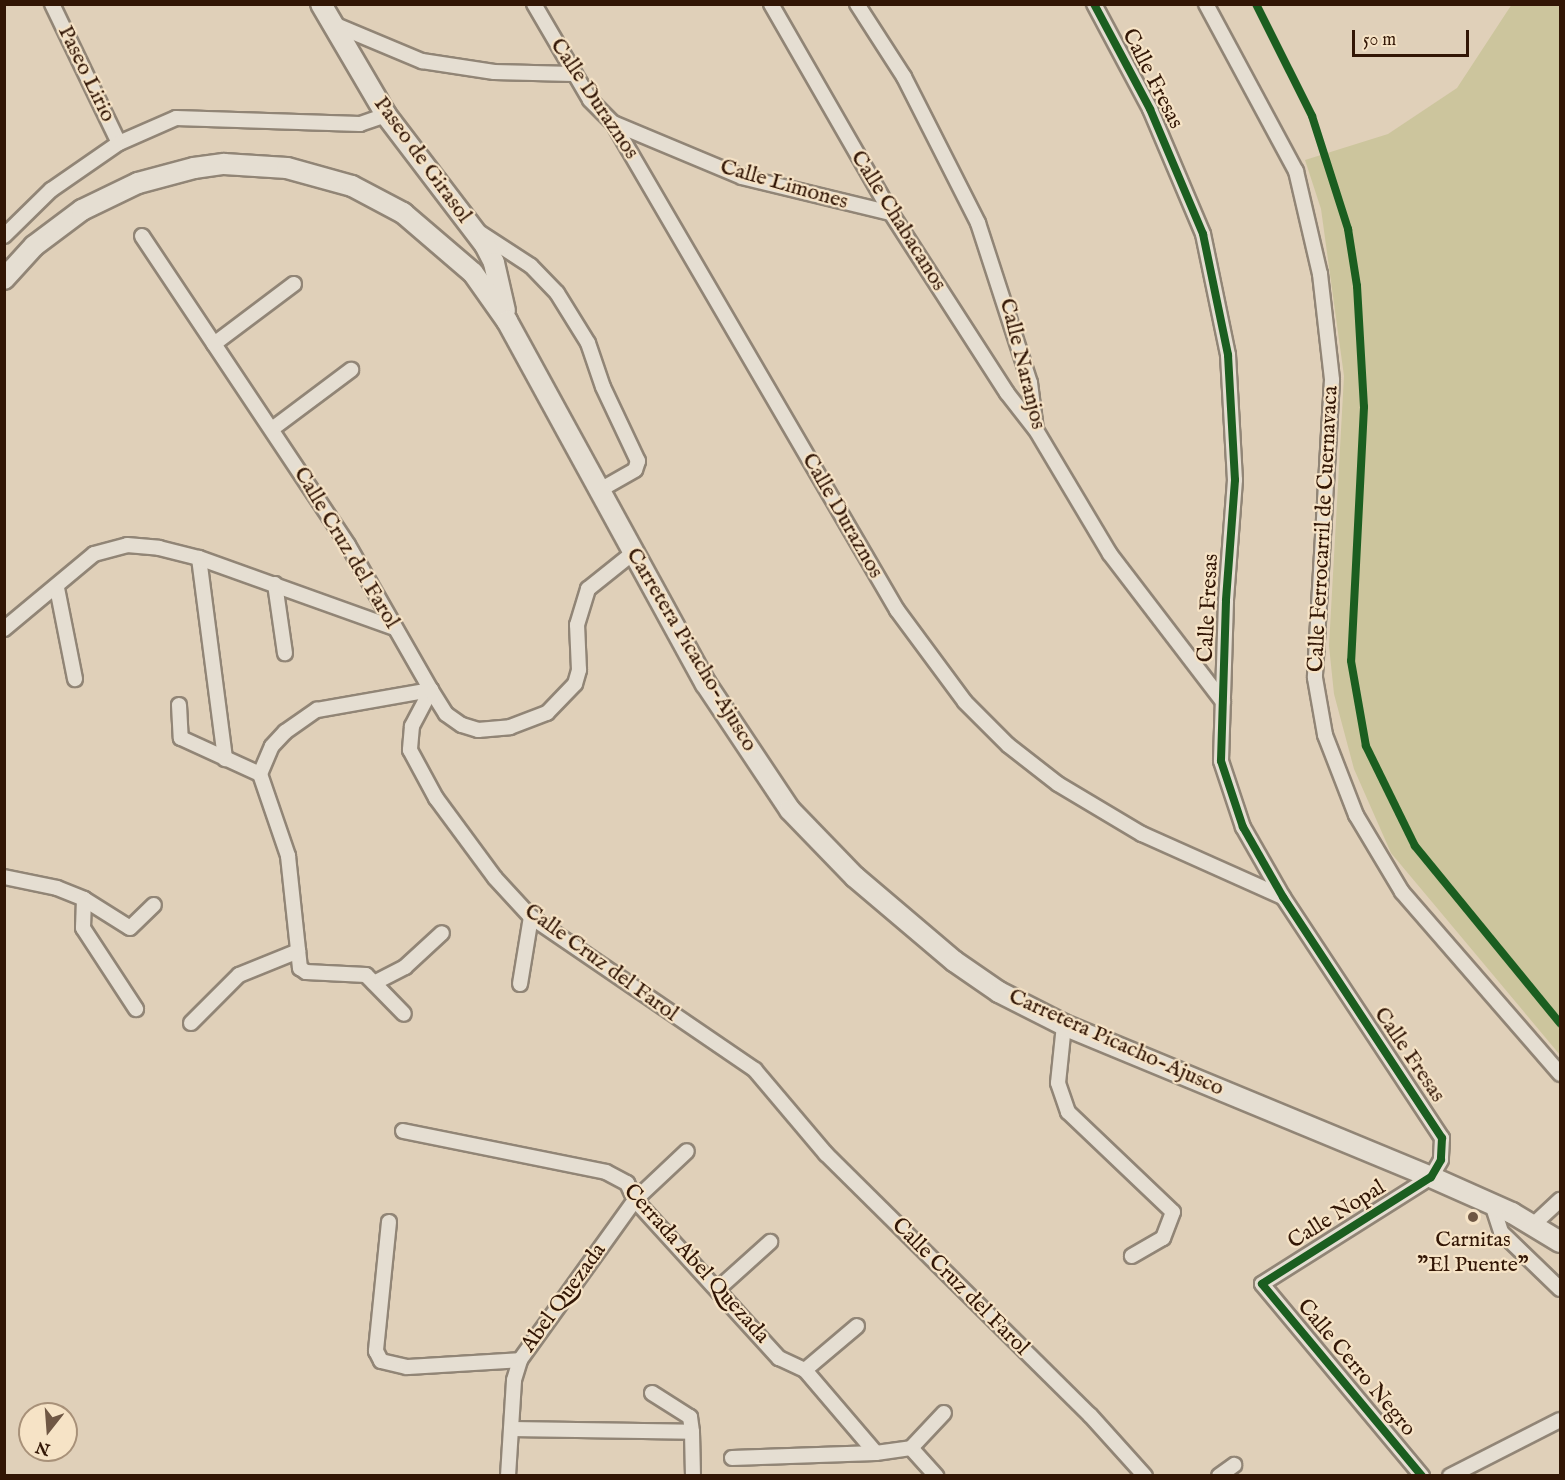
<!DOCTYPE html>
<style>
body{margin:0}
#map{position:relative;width:1565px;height:1480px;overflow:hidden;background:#e0d0b9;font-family:"IM FELL English",serif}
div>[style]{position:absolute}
.green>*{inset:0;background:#ccc59d}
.roads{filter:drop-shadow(2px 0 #918576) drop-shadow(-2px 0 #918576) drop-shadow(0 2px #918576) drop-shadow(0 -2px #918576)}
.street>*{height:14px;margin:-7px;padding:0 7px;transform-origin:7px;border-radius:7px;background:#e5ded2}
.secondary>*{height:20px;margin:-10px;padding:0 10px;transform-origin:10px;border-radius:10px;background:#e5ded2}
.cycleway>*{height:8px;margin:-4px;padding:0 4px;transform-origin:4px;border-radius:4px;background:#1b5e20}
.dots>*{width:16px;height:16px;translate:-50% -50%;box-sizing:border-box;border:3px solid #f6e3c6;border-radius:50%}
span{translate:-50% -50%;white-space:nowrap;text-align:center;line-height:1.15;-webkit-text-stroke:4.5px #f6e3c6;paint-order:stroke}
.street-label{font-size:22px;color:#321605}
.poi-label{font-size:22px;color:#321605}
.frame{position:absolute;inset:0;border:6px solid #321605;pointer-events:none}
.north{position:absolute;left:18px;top:1402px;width:60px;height:60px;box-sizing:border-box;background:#f6e3c6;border:2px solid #a89179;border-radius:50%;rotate:197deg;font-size:16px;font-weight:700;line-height:24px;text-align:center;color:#321605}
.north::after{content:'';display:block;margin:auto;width:21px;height:27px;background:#6f5744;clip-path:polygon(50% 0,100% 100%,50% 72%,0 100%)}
.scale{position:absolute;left:1352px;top:30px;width:117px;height:27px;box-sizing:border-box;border:3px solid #321605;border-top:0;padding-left:8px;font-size:18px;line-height:21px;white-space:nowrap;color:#321605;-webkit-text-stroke:4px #f6e3c6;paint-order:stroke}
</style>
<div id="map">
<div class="green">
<div style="clip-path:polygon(1512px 4px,1560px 5px,1560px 1055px,1391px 853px,1354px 769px,1334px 694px,1329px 646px,1344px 376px,1321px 209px,1305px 160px,1388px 134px,1457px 88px)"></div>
</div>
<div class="roads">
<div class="street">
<div style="left:52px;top:4px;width:154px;rotate:64.3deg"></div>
<div style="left:534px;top:4px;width:111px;rotate:59.7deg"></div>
<div style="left:590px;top:100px;width:33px;rotate:45deg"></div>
<div style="left:613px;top:123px;width:564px;rotate:59.75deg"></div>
<div style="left:897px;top:610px;width:114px;rotate:53.5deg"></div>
<div style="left:965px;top:702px;width:61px;rotate:45deg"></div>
<div style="left:1008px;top:745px;width:63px;rotate:38deg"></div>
<div style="left:1058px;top:784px;width:98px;rotate:30.8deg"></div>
<div style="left:1142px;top:834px;width:154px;rotate:24.1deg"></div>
<div style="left:771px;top:4px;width:241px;rotate:60.1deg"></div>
<div style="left:891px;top:213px;width:214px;rotate:57.2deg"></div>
<div style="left:1007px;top:393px;width:46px;rotate:52.1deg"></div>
<div style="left:857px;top:4px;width:87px;rotate:57.2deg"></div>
<div style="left:904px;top:77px;width:164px;rotate:63.1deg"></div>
<div style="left:978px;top:223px;width:168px;rotate:72deg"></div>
<div style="left:1030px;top:383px;width:47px;rotate:82.7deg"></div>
<div style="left:1036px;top:430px;width:144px;rotate:59.2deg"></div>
<div style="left:1110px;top:554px;width:186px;rotate:52.6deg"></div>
<div style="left:1094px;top:4px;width:119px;rotate:61.9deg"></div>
<div style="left:1150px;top:109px;width:136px;rotate:67deg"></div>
<div style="left:1203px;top:234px;width:124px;rotate:78.3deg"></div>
<div style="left:1228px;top:355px;width:125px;rotate:86.8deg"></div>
<div style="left:1235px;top:480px;width:121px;rotate:94.3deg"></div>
<div style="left:1226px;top:601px;width:160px;rotate:91.8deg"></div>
<div style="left:1221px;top:761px;width:70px;rotate:71.6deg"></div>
<div style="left:1243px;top:827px;width:81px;rotate:60.3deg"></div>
<div style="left:1283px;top:897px;width:289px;rotate:56.6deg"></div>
<div style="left:1442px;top:1138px;width:22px;rotate:93deg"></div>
<div style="left:1441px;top:1160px;width:20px;rotate:120deg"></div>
<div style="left:1431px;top:1177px;width:200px;rotate:147.7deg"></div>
<div style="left:1262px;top:1284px;width:250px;rotate:50.2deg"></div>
<div style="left:1206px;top:4px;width:190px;rotate:61.7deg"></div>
<div style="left:1296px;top:171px;width:106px;rotate:76.9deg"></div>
<div style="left:1320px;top:274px;width:107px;rotate:83.5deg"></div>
<div style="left:1332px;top:380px;width:298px;rotate:93.3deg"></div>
<div style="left:1315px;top:678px;width:58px;rotate:80deg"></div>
<div style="left:1325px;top:735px;width:86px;rotate:68.8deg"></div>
<div style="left:1356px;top:815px;width:90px;rotate:59.1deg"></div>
<div style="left:1402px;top:892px;width:241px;rotate:49deg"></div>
<div style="left:331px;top:23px;width:99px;rotate:22.7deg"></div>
<div style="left:422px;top:61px;width:73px;rotate:8.7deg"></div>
<div style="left:494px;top:72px;width:79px;rotate:1.5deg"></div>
<div style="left:613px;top:123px;width:140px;rotate:22.7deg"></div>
<div style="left:742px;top:177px;width:153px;rotate:13.6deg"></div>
<div style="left:479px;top:232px;width:62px;rotate:33.2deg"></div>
<div style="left:531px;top:266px;width:37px;rotate:46deg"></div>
<div style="left:557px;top:293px;width:59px;rotate:58.2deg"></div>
<div style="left:588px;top:343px;width:46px;rotate:71.2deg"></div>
<div style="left:603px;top:387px;width:82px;rotate:64.7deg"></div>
<div style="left:638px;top:461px;width:9px;rotate:108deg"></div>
<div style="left:635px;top:470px;width:43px;rotate:150.4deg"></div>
<div style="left:4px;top:236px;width:66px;rotate:-44.4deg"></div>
<div style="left:51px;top:190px;width:83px;rotate:-34.7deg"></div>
<div style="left:119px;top:143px;width:62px;rotate:-23.7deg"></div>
<div style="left:176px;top:118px;width:184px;rotate:1.9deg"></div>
<div style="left:360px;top:124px;width:28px;rotate:-19deg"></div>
<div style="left:142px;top:236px;width:371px;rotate:56.3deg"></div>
<div style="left:348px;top:545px;width:167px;rotate:60.2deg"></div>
<div style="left:431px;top:690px;width:41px;rotate:117.8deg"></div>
<div style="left:412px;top:726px;width:24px;rotate:95deg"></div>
<div style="left:410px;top:750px;width:55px;rotate:61.6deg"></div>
<div style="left:436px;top:798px;width:99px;rotate:53.6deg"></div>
<div style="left:495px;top:878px;width:53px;rotate:47.3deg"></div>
<div style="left:531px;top:917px;width:271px;rotate:34.3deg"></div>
<div style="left:755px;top:1070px;width:110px;rotate:49.8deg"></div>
<div style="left:826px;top:1154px;width:371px;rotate:44.7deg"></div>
<div style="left:1090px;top:1415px;width:82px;rotate:48deg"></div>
<div style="left:214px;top:344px;width:100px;rotate:-36.9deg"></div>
<div style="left:272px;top:429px;width:99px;rotate:-36.8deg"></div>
<div style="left:199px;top:558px;width:203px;rotate:82.6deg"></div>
<div style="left:275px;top:584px;width:70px;rotate:81.8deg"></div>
<div style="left:57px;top:588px;width:93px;rotate:78.8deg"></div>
<div style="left:4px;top:629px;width:117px;rotate:-39.8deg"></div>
<div style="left:94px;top:554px;width:34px;rotate:-15deg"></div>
<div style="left:127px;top:545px;width:32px;rotate:5deg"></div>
<div style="left:159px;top:548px;width:41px;rotate:14deg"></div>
<div style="left:199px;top:558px;width:208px;rotate:19.7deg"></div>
<div style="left:179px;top:705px;width:33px;rotate:87deg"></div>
<div style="left:181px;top:738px;width:87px;rotate:24.5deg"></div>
<div style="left:260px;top:774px;width:30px;rotate:-67deg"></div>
<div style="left:272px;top:746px;width:19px;rotate:-47deg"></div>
<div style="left:285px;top:732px;width:39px;rotate:-35deg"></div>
<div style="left:317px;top:710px;width:116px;rotate:-10deg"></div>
<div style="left:431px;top:690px;width:28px;rotate:58deg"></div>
<div style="left:446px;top:714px;width:19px;rotate:35deg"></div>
<div style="left:462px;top:725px;width:17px;rotate:17deg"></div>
<div style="left:478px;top:730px;width:32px;rotate:-5deg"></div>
<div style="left:510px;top:727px;width:40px;rotate:-21deg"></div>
<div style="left:547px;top:713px;width:40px;rotate:-46deg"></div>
<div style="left:575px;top:684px;width:15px;rotate:-74deg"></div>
<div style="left:579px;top:670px;width:45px;rotate:-92.5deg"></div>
<div style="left:577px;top:625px;width:38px;rotate:-73deg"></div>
<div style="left:588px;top:589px;width:58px;rotate:-38.7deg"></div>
<div style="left:260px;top:774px;width:87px;rotate:71.1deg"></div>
<div style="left:288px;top:856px;width:113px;rotate:83.9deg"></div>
<div style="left:300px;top:968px;width:7px;rotate:34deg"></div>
<div style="left:306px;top:972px;width:60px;rotate:2.9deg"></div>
<div style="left:366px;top:975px;width:54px;rotate:45.7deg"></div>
<div style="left:4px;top:877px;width:54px;rotate:11.7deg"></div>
<div style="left:57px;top:888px;width:29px;rotate:22deg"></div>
<div style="left:84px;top:899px;width:54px;rotate:32.2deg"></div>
<div style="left:130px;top:928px;width:33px;rotate:-44deg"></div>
<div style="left:84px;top:899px;width:29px;rotate:92deg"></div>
<div style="left:83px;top:928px;width:97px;rotate:56.8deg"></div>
<div style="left:374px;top:983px;width:35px;rotate:-27deg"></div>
<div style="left:405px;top:967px;width:50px;rotate:-42.6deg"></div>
<div style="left:520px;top:984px;width:68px;rotate:-80.7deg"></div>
<div style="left:191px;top:1023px;width:68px;rotate:-45deg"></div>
<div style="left:239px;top:975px;width:64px;rotate:-22.1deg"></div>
<div style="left:1064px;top:1025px;width:58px;rotate:95.9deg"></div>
<div style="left:1058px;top:1083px;width:31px;rotate:71deg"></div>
<div style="left:1068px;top:1112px;width:145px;rotate:43.6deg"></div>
<div style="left:1173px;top:1212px;width:28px;rotate:111deg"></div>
<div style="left:1163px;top:1238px;width:36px;rotate:150deg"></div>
<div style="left:403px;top:1131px;width:207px;rotate:11.4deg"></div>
<div style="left:606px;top:1172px;width:24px;rotate:28deg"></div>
<div style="left:627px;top:1183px;width:19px;rotate:65deg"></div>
<div style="left:635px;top:1200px;width:214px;rotate:47.7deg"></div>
<div style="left:779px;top:1358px;width:29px;rotate:25deg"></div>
<div style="left:805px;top:1370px;width:109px;rotate:49.5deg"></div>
<div style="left:1492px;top:1204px;width:29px;rotate:72deg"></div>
<div style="left:1501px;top:1232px;width:82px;rotate:44deg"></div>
<div style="left:389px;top:1222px;width:130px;rotate:95.8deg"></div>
<div style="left:376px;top:1351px;width:11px;rotate:63deg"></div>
<div style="left:381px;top:1361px;width:27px;rotate:13deg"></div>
<div style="left:407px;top:1367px;width:113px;rotate:-3.5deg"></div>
<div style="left:1533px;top:1225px;width:37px;rotate:-43deg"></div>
<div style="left:719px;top:1288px;width:69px;rotate:-42deg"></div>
<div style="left:805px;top:1370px;width:68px;rotate:-40.2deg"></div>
<div style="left:652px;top:1393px;width:45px;rotate:32.3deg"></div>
<div style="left:690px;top:1417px;width:15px;rotate:82deg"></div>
<div style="left:511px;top:1429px;width:181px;rotate:0.9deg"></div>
<div style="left:692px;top:1432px;width:44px;rotate:88.7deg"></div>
<div style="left:911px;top:1448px;width:38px;rotate:48deg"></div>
<div style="left:732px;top:1458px;width:144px;rotate:-2deg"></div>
<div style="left:876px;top:1453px;width:35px;rotate:-8deg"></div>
<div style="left:911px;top:1448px;width:48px;rotate:-46.7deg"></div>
<div style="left:508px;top:1476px;width:96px;rotate:-86.4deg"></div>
<div style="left:514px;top:1380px;width:21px;rotate:-73deg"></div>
<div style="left:520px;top:1360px;width:197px;rotate:-54.3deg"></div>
<div style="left:635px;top:1200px;width:71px;rotate:-43.3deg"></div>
<div style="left:1219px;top:1476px;width:19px;rotate:-36deg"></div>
<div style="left:1450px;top:1476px;width:123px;rotate:-27deg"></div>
</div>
<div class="secondary">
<div style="left:321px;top:4px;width:129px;rotate:59.6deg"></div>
<div style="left:386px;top:115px;width:163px;rotate:52.7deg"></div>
<div style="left:485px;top:245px;width:20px;rotate:63deg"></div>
<div style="left:494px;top:263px;width:49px;rotate:77.1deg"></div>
<div style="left:4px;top:279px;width:45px;rotate:-47.7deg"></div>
<div style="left:34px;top:246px;width:60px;rotate:-36.9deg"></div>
<div style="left:82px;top:210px;width:62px;rotate:-25.7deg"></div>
<div style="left:138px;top:183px;width:58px;rotate:-15deg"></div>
<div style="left:194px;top:168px;width:30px;rotate:-8deg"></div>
<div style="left:224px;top:164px;width:63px;rotate:3.6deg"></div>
<div style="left:287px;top:168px;width:67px;rotate:15.5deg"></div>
<div style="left:352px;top:186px;width:58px;rotate:27.9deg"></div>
<div style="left:403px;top:213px;width:92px;rotate:40.6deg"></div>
<div style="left:473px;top:273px;width:59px;rotate:54.7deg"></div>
<div style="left:507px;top:321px;width:414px;rotate:61.3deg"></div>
<div style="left:706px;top:684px;width:151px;rotate:56.3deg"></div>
<div style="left:790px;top:810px;width:93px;rotate:45.9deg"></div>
<div style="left:855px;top:877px;width:130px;rotate:40.3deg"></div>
<div style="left:954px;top:961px;width:55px;rotate:34.6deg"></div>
<div style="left:999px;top:992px;width:73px;rotate:26.9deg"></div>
<div style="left:1064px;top:1025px;width:397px;rotate:22.5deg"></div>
<div style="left:1431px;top:1177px;width:89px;rotate:24deg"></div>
<div style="left:1512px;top:1213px;width:56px;rotate:31.1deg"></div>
</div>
</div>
<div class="cycleway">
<div style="left:1094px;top:4px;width:119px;rotate:61.9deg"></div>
<div style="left:1150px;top:109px;width:136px;rotate:67deg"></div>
<div style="left:1203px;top:234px;width:124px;rotate:78.3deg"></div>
<div style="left:1228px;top:355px;width:125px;rotate:86.8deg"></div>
<div style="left:1235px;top:480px;width:121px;rotate:94.3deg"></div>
<div style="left:1226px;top:601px;width:160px;rotate:91.8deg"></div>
<div style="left:1221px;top:761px;width:70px;rotate:71.6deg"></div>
<div style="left:1243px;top:827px;width:81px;rotate:60.3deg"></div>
<div style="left:1283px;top:897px;width:289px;rotate:56.6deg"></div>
<div style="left:1442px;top:1138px;width:22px;rotate:93deg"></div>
<div style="left:1441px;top:1160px;width:20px;rotate:120deg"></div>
<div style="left:1431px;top:1177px;width:200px;rotate:147.7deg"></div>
<div style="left:1262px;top:1284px;width:250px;rotate:50.2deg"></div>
<div style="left:1256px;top:4px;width:125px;rotate:63.4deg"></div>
<div style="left:1312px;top:116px;width:119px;rotate:72.3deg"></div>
<div style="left:1348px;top:229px;width:58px;rotate:81deg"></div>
<div style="left:1357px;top:286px;width:121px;rotate:86.7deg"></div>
<div style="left:1364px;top:407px;width:254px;rotate:92.9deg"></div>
<div style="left:1351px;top:661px;width:86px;rotate:80deg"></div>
<div style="left:1366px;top:746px;width:111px;rotate:63.9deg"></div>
<div style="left:1415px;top:846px;width:229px;rotate:50.7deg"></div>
</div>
<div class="dots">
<div style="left:1473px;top:1217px;background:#6f5744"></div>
</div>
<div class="street-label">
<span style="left:86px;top:74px;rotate:64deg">Paseo Lirio</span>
<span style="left:1152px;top:79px;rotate:63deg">Calle Fresas</span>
<span style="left:594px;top:99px;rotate:56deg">Calle Duraznos</span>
<span style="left:422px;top:160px;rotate:54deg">Paseo de Girasol</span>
<span style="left:784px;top:185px;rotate:16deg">Calle Limones</span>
<span style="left:898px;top:221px;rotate:58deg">Calle Chabacanos</span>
<span style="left:1022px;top:364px;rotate:76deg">Calle Naranjos</span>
<span style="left:842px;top:516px;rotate:60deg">Calle Duraznos</span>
<span style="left:1324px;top:529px;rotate:-87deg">Calle Ferrocarril de Cuernavaca</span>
<span style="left:346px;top:548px;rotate:59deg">Calle Cruz del Farol</span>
<span style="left:1209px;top:608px;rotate:-87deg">Calle Fresas</span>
<span style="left:691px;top:650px;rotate:59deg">Carretera Picacho-Ajusco</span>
<span style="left:601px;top:963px;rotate:36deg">Calle Cruz del Farol</span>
<span style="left:1116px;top:1043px;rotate:24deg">Carretera Picacho-Ajusco</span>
<span style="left:1409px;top:1055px;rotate:56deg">Calle Fresas</span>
<span style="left:1337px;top:1215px;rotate:-32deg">Calle Nopal</span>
<span style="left:696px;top:1264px;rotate:48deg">Cerrada Abel Quezada</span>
<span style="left:960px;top:1287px;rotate:45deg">Calle Cruz del Farol</span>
<span style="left:564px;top:1298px;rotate:-54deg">Abel Quezada</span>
<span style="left:1356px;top:1368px;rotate:50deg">Calle Cerro Negro</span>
</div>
<div class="poi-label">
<span style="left:1473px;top:1253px">Carnitas<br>"El Puente"</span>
</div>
<div class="frame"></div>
<div class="north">N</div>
<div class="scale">50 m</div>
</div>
